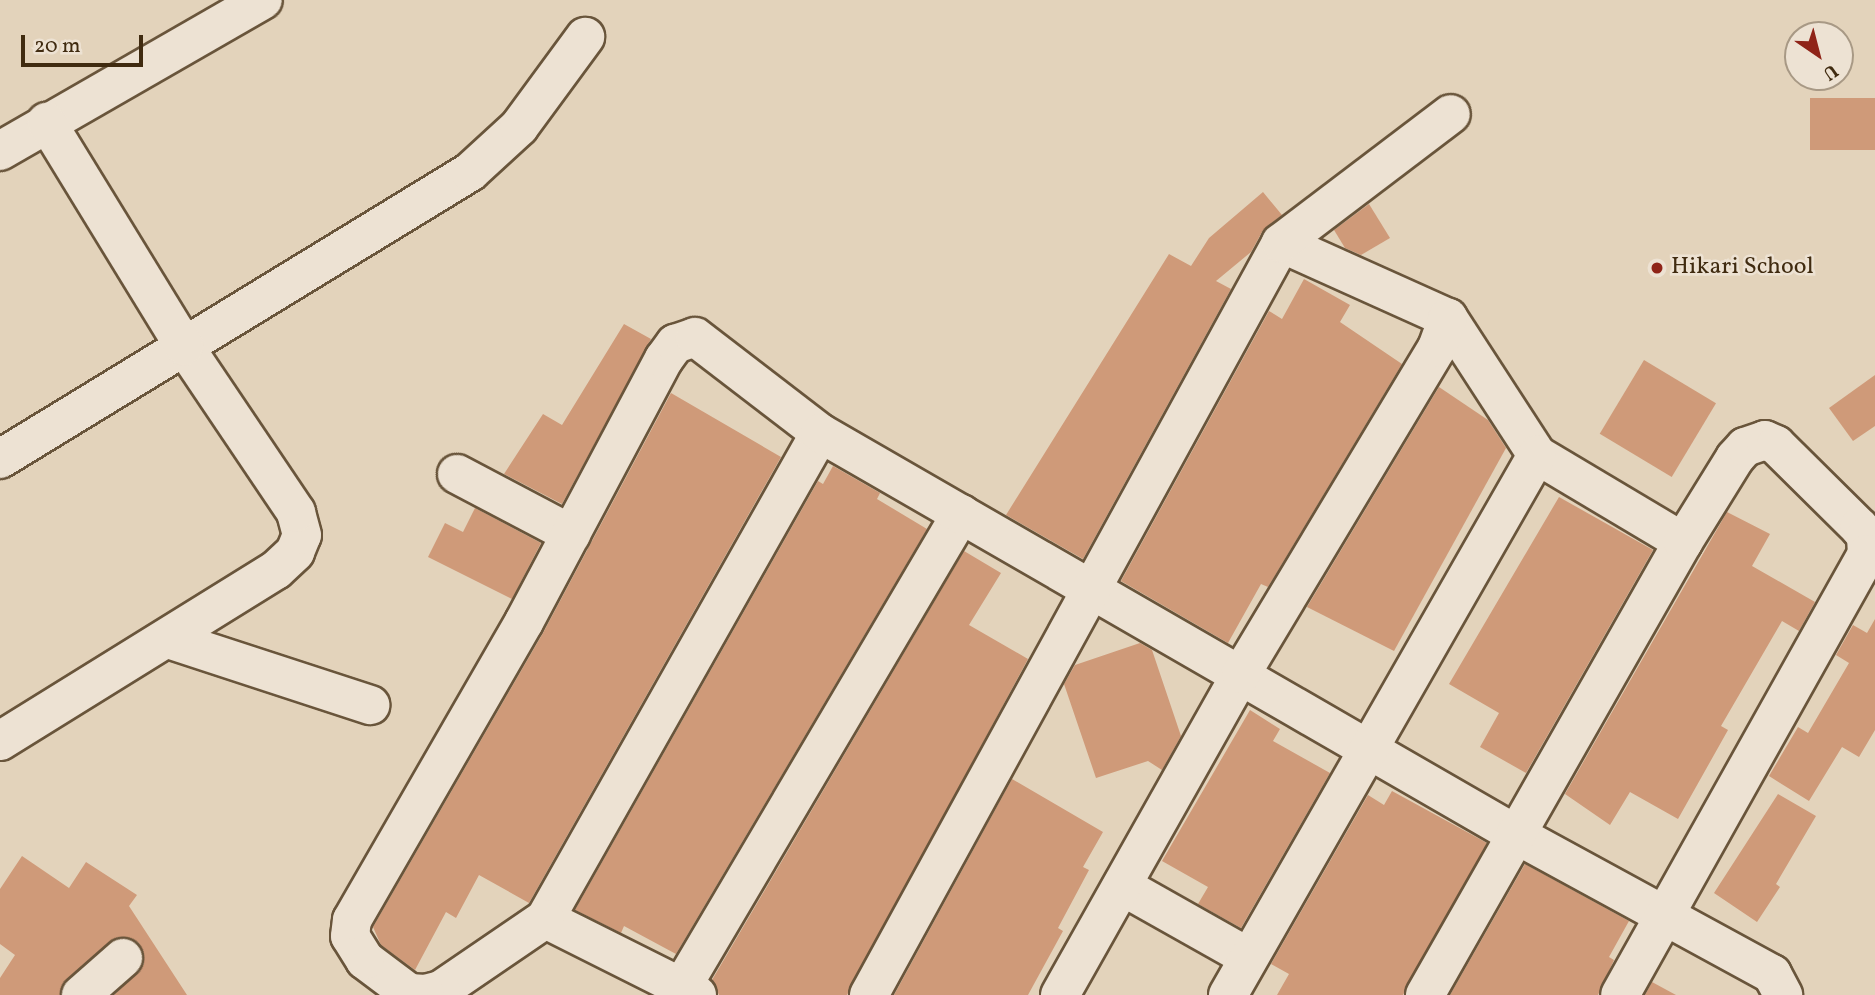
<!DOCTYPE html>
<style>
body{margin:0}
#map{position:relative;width:1875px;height:995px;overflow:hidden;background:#e3d3bb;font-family:Vollkorn,serif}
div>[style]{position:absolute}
.building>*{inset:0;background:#cf9a79;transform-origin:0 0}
.roads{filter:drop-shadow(2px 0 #69553b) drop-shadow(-2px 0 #69553b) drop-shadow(0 2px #69553b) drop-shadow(0 -2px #69553b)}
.street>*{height:38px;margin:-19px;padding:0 19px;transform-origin:19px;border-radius:19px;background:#ede2d3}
.dots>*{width:19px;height:19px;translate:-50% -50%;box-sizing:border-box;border:4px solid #ede2d3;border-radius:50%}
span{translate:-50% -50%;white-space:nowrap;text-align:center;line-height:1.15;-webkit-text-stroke:5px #ede2d3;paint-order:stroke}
.poi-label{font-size:24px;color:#402b10}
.left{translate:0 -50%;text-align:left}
.north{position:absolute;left:1784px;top:21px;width:70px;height:70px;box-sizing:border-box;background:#ede2d3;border:2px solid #a89985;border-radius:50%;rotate:145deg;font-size:19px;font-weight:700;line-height:28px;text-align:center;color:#402b10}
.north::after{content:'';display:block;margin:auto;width:24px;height:32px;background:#8f2418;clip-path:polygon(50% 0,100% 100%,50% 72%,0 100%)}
.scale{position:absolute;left:21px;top:35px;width:122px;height:32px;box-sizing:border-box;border:4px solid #402b10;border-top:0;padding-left:9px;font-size:21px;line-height:24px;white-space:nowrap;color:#402b10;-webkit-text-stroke:5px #ede2d3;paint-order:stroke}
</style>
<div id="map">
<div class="building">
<div style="left:1875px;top:98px;width:52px;height:65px;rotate:90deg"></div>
<div style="clip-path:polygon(1263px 192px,1282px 215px,1262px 232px,1251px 252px,1216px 281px,1231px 289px,1083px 559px,1006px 515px,1169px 254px,1191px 266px,1209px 238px)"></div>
<div style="clip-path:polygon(1369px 204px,1390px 238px,1361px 255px,1345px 248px,1334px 230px)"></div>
<div style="clip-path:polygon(1304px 279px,1350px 305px,1340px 322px,1402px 364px,1268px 587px,1261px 584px,1228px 643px,1121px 581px,1269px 311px,1282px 319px)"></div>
<div style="clip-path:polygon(624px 324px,651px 339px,562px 504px,504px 474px,543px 414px,562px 425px)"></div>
<div style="left:1644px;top:360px;width:84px;height:86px;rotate:31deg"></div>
<div style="clip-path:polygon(1875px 375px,1875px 426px,1853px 441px,1829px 408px)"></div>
<div style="clip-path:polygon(1439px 387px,1488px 420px,1506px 448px,1394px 651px,1307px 607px)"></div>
<div style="clip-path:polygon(671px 393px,781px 457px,529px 903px,479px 875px,456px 918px,446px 912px,415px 970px,381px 945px,373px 927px,543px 633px)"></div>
<div style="clip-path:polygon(833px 466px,880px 493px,877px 499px,927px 529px,676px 954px,624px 926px,621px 933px,575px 910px,818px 481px,823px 484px)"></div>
<div style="clip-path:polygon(1559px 497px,1653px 550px,1526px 773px,1480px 747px,1499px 713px,1449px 684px)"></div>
<div style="clip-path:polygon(475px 508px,541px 543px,512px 599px,428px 557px,445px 523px,463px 532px)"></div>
<div style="clip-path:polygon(1727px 512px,1770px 534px,1752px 566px,1815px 602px,1799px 631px,1782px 621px,1721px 726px,1728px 730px,1678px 819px,1630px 792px,1610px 825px,1565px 794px)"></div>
<div style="clip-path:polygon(964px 551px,1001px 573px,969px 625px,1028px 659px,847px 995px,719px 995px,712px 980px)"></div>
<div style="clip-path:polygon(1875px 619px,1875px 730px,1859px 757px,1842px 747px,1809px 801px,1769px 776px,1798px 727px,1808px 733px,1849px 663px,1836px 655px,1853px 625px,1867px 633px)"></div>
<div style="clip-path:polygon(1140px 643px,1152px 650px,1181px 736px,1162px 770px,1148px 761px,1096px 778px,1064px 684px,1075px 665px)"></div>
<div style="clip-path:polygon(1250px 710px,1280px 729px,1273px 741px,1330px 773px,1241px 928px,1198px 904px,1208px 887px,1162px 861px)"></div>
<div style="clip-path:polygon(1012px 779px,1103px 832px,1083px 867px,1089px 870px,1058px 928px,1063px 931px,1028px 995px,894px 995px)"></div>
<div style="clip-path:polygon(1392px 791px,1487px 843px,1403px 995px,1277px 995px,1289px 974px,1271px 964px,1368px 795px,1384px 805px)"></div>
<div style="clip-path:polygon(1778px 794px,1816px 816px,1776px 884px,1780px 887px,1757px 922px,1714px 893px)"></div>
<div style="clip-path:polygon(22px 856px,69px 888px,86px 862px,137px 895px,129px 906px,187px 995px,114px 995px,144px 964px,139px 943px,119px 937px,67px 979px,60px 995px,0 995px,0 978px,15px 955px,0 944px,0 889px)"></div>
<div style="clip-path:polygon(1525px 864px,1629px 921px,1609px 957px,1614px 960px,1598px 995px,1450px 995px)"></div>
<div style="clip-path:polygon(1652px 982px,1676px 995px,1645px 995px)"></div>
</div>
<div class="roads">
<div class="street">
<div style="left:0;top:151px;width:303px;rotate:-29.9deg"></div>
<div style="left:1281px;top:243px;width:183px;rotate:24.2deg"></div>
<div style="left:1448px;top:318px;width:163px;rotate:57deg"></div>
<div style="left:1537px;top:455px;width:170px;rotate:30.8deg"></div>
<div style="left:0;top:459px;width:551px;rotate:-31.41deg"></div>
<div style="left:470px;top:172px;width:67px;rotate:-42.6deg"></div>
<div style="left:519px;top:127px;width:112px;rotate:-53.7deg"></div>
<div style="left:457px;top:474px;width:129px;rotate:27.8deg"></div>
<div style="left:168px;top:639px;width:213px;rotate:18.1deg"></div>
<div style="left:0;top:741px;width:325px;rotate:-31.8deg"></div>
<div style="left:276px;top:570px;width:26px;rotate:-43deg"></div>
<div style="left:295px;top:552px;width:18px;rotate:-68deg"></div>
<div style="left:302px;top:535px;width:24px;rotate:-105deg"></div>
<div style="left:296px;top:512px;width:200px;rotate:-124deg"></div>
<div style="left:184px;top:346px;width:263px;rotate:-121.5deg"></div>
<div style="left:1122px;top:886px;width:145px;rotate:29.4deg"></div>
<div style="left:545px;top:919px;width:558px;rotate:-60.5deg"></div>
<div style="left:680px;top:990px;width:553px;rotate:-59.45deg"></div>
<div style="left:81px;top:995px;width:56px;rotate:-41.4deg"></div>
<div style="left:697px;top:995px;width:170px;rotate:-153.4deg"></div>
<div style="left:545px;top:919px;width:126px;rotate:145.7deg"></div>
<div style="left:441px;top:990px;width:16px;rotate:166deg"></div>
<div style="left:425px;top:994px;width:16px;rotate:-176deg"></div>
<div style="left:409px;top:993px;width:55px;rotate:-143.1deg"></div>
<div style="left:365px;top:960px;width:28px;rotate:-122deg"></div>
<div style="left:350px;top:936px;width:16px;rotate:-83deg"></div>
<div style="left:352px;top:920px;width:344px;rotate:-60deg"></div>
<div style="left:524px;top:622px;width:298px;rotate:-62deg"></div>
<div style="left:664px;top:359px;width:19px;rotate:-54deg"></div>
<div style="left:675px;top:344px;width:21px;rotate:-19deg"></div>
<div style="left:695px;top:337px;width:158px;rotate:37.5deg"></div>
<div style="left:820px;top:433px;width:802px;rotate:29.98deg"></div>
<div style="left:1515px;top:834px;width:293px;rotate:28.6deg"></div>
<div style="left:1772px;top:974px;width:24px;rotate:62deg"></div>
<div style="left:869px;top:995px;width:857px;rotate:-61.28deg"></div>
<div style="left:1281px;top:243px;width:213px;rotate:-37.2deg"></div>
<div style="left:1060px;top:995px;width:369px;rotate:-60.6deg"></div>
<div style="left:1241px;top:674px;width:380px;rotate:-59deg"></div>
<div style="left:1437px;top:348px;width:32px;rotate:-70deg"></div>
<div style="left:1228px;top:995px;width:622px;rotate:-60.22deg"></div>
<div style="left:1425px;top:995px;width:521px;rotate:-60.34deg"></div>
<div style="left:1683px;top:542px;width:99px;rotate:-58.2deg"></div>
<div style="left:1735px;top:458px;width:15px;rotate:-48deg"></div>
<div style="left:1745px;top:447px;width:21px;rotate:-19deg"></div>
<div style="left:1765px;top:440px;width:12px;rotate:24deg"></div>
<div style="left:1776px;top:445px;width:117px;rotate:44.7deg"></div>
<div style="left:1859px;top:527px;width:11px;rotate:52deg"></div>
<div style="left:1866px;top:536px;width:18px;rotate:87deg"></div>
<div style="left:1867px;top:554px;width:505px;rotate:119.25deg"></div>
</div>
</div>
<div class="dots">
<div style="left:1657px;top:268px;background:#8f2418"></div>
</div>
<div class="poi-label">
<span class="left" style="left:1671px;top:268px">Hikari School</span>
</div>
<div class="north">U</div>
<div class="scale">20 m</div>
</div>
